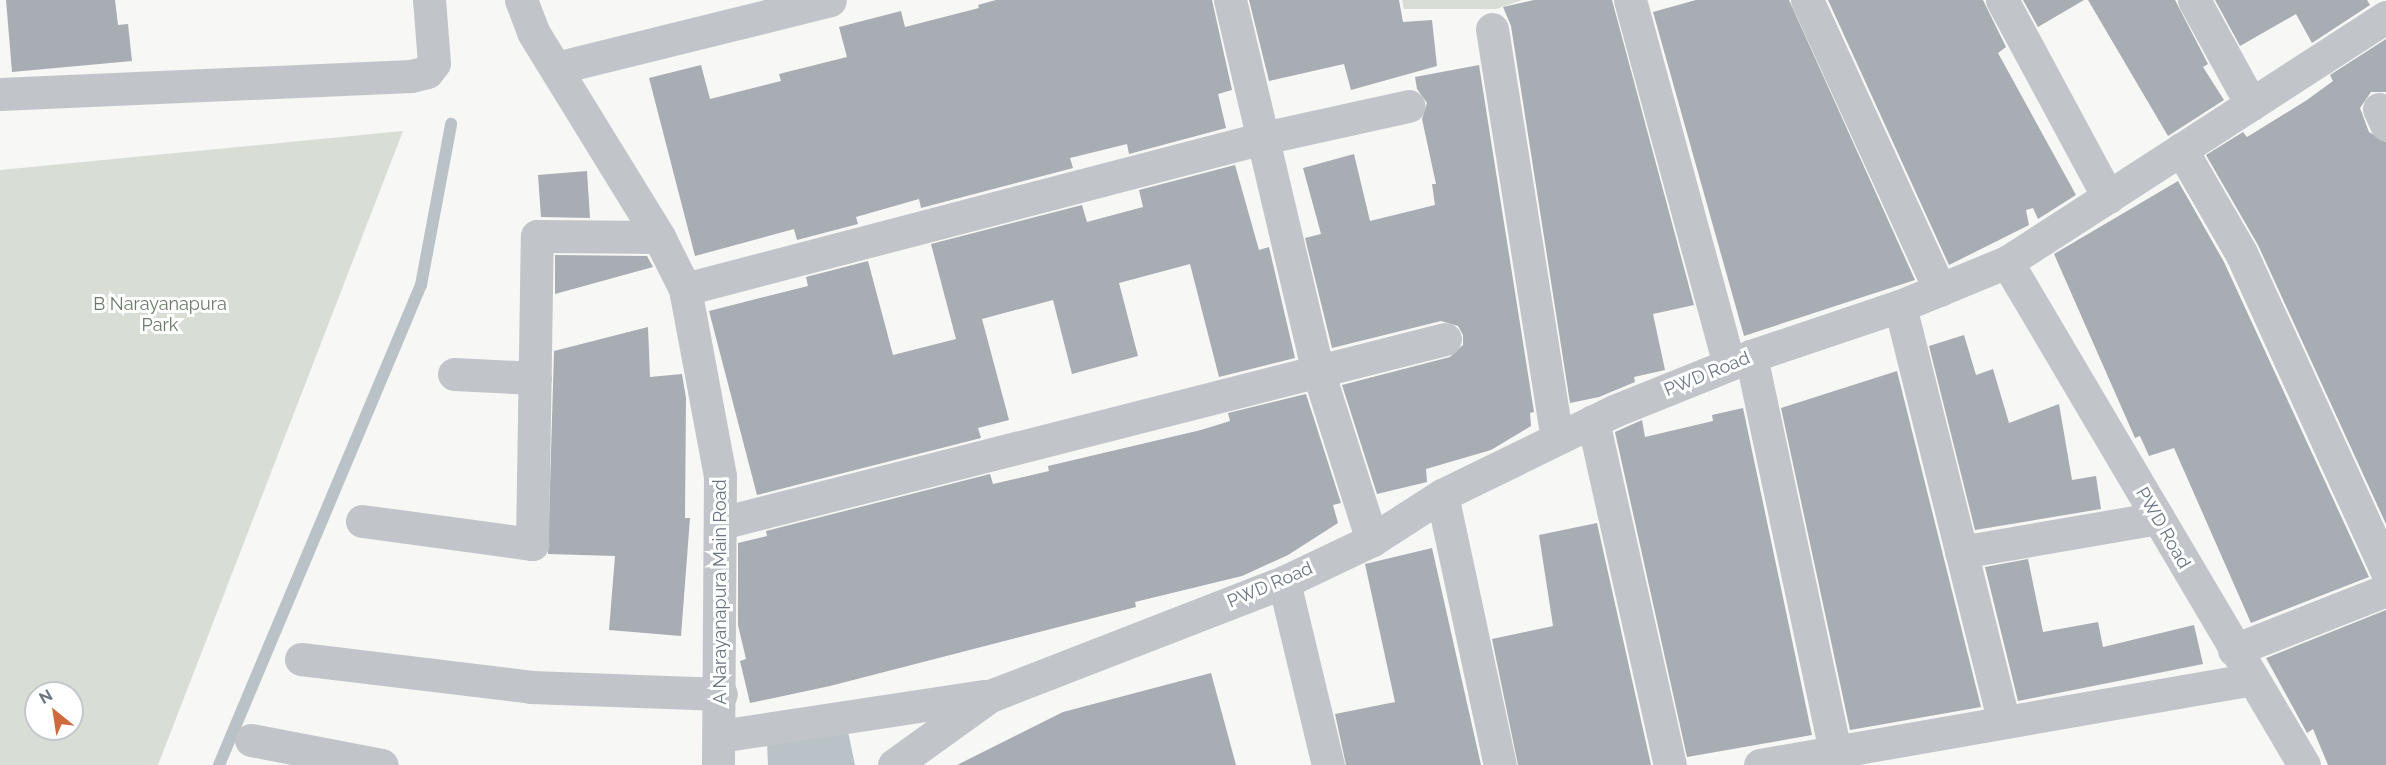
<!DOCTYPE html>
<html>
<head>
<meta charset="utf-8">
<style>
  body { margin:0 }
  #map { position:relative; width:2386px; height:765px; overflow:hidden; background:#f7f7f5; font-family:Raleway,sans-serif }
  div>[style] { position:absolute }
  [style*='--x'] { left:calc(var(--x)*1px); top:calc(var(--y)*1px); width:calc(var(--w)*1px); rotate:calc(var(--a)*1deg) }
  .green>* { inset:0; background:#d8ddd6 }
  .water>* { inset:0; background:#b9c2c6 }
  .stream>* { height:12px; margin:-6px; padding:0 6px; transform-origin:6px; border-radius:6px; background:#b9c2c6 }
  .building>* { inset:0; background:#a7adb3 }
  .minor>* { height:33px; margin:-16.5px; padding:0 16.5px; transform-origin:16.5px; border-radius:16.5px; background:#c1c4c8 }
  span { translate:-50% -50%; white-space:nowrap; text-align:center; line-height:1.15; -webkit-text-stroke:6px #fff; paint-order:stroke }
  .park-label { font-size:18px; color:#6a7a68 }
  .street-label { font-size:18px; color:#6a7582 }
  .north { position:absolute; left:24px; top:681px; width:60px; height:60px; box-sizing:border-box; background:#fff; border:2px solid #c3c8cd; border-radius:50%; rotate:330deg; font-size:16px; font-weight:700; line-height:24px; text-align:center; color:#6a7582 }
  .north::after { content:''; display:block; margin:auto; width:21px; height:27px; background:#cf6a3d; clip-path:polygon(50% 0,100% 100%,50% 72%,0 100%) }
</style>
</head>
<body>
<div id="map">
  <div class="green">
    <div style="clip-path:polygon(1402px 0,1522px 0,1496px 9px,1404px 9px)"></div>
    <div style="clip-path:polygon(evenodd,403px 131px,158px 765px,0 765px,0 170px,403px 131px,36px 693px,72px 693px,72px 729px,36px 729px,36px 693px)"></div>
  </div>
  <div class="water">
    <div style="clip-path:polygon(846px 722px,855px 765px,768px 765px,767px 741px)"></div>
  </div>
  <div class="stream">
    <div style="--x:219;--y:765;--w:521;--a:-67.18"></div>
    <div style="--x:421;--y:285;--w:164;--a:-79.4"></div>
  </div>
  <div class="building">
    <div style="clip-path:polygon(6px 0,115px 0,118px 25px,128px 24px,132px 61px,12px 72px)"></div>
    <div style="clip-path:polygon(996px 0,1212px 0,1232px 90px,1218px 94px,1226px 128px,1129px 154px,1127px 144px,1070px 158px,1073px 168px,921px 208px,919px 199px,856px 217px,858px 224px,797px 240px,794px 229px,695px 256px,649px 78px,701px 65px,710px 99px,781px 81px,779px 74px,847px 57px,839px 27px,901px 11px,905px 27px,979px 8px,978px 5px)"></div>
    <div style="clip-path:polygon(1249px 0,1399px 0,1403px 22px,1432px 20px,1437px 66px,1351px 90px,1344px 64px,1269px 81px)"></div>
    <div style="clip-path:polygon(1534px 0,1612px 0,1694px 305px,1653px 314px,1665px 370px,1634px 377px,1635px 382px,1599px 397px,1570px 403px,1511px 26px,1503px 7px)"></div>
    <div style="clip-path:polygon(1696px 0,1789px 0,1915px 280px,1744px 336px,1653px 12px)"></div>
    <div style="clip-path:polygon(1828px 0,1983px 0,2006px 47px,1998px 53px,2076px 195px,2038px 219px,2033px 208px,2026px 210px,2029px 225px,1949px 265px)"></div>
    <div style="clip-path:polygon(2023px 0,2084px 0,2038px 27px)"></div>
    <div style="clip-path:polygon(2088px 0,2175px 0,2208px 64px,2203px 67px,2224px 100px,2168px 136px)"></div>
    <div style="clip-path:polygon(2215px 0,2367px 0,2370px 5px,2312px 43px,2296px 14px,2240px 46px)"></div>
    <div style="clip-path:polygon(2386px 39px,2386px 92px,2371px 92px,2360px 108px,2369px 132px,2386px 142px,2386px 524px,2258px 245px,2206px 155px,2243px 132px,2247px 137px,2307px 100px,2333px 81px,2330px 75px)"></div>
    <div style="clip-path:polygon(1479px 65px,1534px 412px,1530px 413px,1531px 426px,1491px 450px,1426px 469px,1427px 482px,1377px 494px,1342px 385px,1450px 357px,1463px 345px,1463px 335px,1458px 326px,1441px 321px,1332px 348px,1305px 238px,1321px 234px,1303px 168px,1354px 154px,1370px 221px,1435px 205px,1432px 184px,1436px 184px,1422px 119px,1427px 103px,1417px 89px,1415px 77px)"></div>
    <div style="clip-path:polygon(1235px 165px,1259px 250px,1269px 247px,1295px 358px,1219px 377px,1190px 264px,1119px 283px,1138px 356px,1072px 374px,1053px 300px,982px 319px,1009px 420px,978px 428px,981px 438px,757px 495px,709px 311px,808px 286px,806px 277px,868px 261px,893px 355px,956px 339px,931px 244px,1082px 205px,1087px 222px,1143px 207px,1139px 190px)"></div>
    <div style="clip-path:polygon(587px 171px,590px 218px,541px 217px,538px 175px)"></div>
    <div style="clip-path:polygon(2178px 181px,2224px 262px,2369px 577px,2251px 623px,2174px 448px,2149px 456px,2140px 436px,2135px 438px,2054px 254px)"></div>
    <div style="clip-path:polygon(555px 255px,647px 256px,653px 267px,555px 294px)"></div>
    <div style="clip-path:polygon(648px 327px,650px 377px,682px 374px,686px 398px,685px 518px,690px 518px,681px 636px,609px 630px,615px 556px,548px 554px,554px 351px)"></div>
    <div style="clip-path:polygon(1964px 335px,1976px 375px,1993px 369px,2009px 423px,2059px 404px,2072px 480px,2096px 476px,2101px 509px,1975px 530px,1929px 346px)"></div>
    <div style="clip-path:polygon(1897px 371px,1981px 707px,1850px 730px,1781px 408px)"></div>
    <div style="clip-path:polygon(1306px 394px,1341px 503px,1333px 505px,1338px 523px,1288px 555px,1242px 576px,1135px 602px,1136px 607px,830px 686px,750px 703px,740px 661px,746px 659px,738px 625px,738px 543px,767px 536px,766px 531px,990px 474px,993px 484px,1049px 471px,1048px 466px,1201px 430px,1230px 421px,1228px 413px)"></div>
    <div style="clip-path:polygon(1743px 408px,1812px 735px,1687px 757px,1615px 432px,1642px 420px,1645px 437px,1713px 421px,1712px 415px)"></div>
    <div style="clip-path:polygon(1597px 523px,1651px 765px,1518px 765px,1492px 639px,1553px 626px,1539px 535px)"></div>
    <div style="clip-path:polygon(1432px 548px,1481px 765px,1346px 765px,1335px 714px,1395px 702px,1365px 564px)"></div>
    <div style="clip-path:polygon(2028px 559px,2043px 632px,2098px 622px,2103px 647px,2194px 625px,2203px 664px,2018px 701px,1985px 567px)"></div>
    <div style="clip-path:polygon(2386px 610px,2386px 765px,2328px 765px,2313px 729px,2307px 733px,2266px 658px)"></div>
    <div style="clip-path:polygon(1211px 673px,1236px 765px,957px 765px,1063px 712px)"></div>
  </div>
  <div class="minor">
    <div style="--x:521;--y:0;--w:34;--a:69"></div>
    <div style="--x:533;--y:32;--w:241;--a:58.4"></div>
    <div style="--x:659;--y:237;--w:58;--a:63.4"></div>
    <div style="--x:685;--y:289;--w:190;--a:79.4"></div>
    <div style="--x:720;--y:476;--w:289;--a:90.4"></div>
    <div style="--x:1230;--y:0;--w:378;--a:76.7"></div>
    <div style="--x:1317;--y:368;--w:181;--a:72.3"></div>
    <div style="--x:1630;--y:0;--w:377;--a:74.8"></div>
    <div style="--x:1807;--y:0;--w:319;--a:65.4"></div>
    <div style="--x:2002;--y:0;--w:224;--a:61.7"></div>
    <div style="--x:2194;--y:0;--w:119;--a:61.3"></div>
    <div style="--x:1492;--y:29;--w:414;--a:81"></div>
    <div style="--x:556;--y:68;--w:282;--a:-13.9"></div>
    <div style="--x:0;--y:94;--w:411;--a:-2.5"></div>
    <div style="--x:411;--y:76;--w:16;--a:-14"></div>
    <div style="--x:427;--y:72;--w:11;--a:-52"></div>
    <div style="--x:434;--y:63;--w:63;--a:-94.5"></div>
    <div style="--x:2379;--y:109;--w:17;--a:65"></div>
    <div style="--x:2181;--y:149;--w:120;--a:60"></div>
    <div style="--x:2241;--y:253;--w:348;--a:65.4"></div>
    <div style="--x:2007;--y:262;--w:451;--a:-32.9"></div>
    <div style="--x:685;--y:289;--w:597;--a:-14.64"></div>
    <div style="--x:1263;--y:138;--w:149;--a:-12.4"></div>
    <div style="--x:1900;--y:306;--w:429;--a:76"></div>
    <div style="--x:1751;--y:356;--w:405;--a:78"></div>
    <div style="--x:454;--y:374;--w:81;--a:2.8"></div>
    <div style="--x:1593;--y:421;--w:353;--a:77.4"></div>
    <div style="--x:1442;--y:495;--w:276;--a:77.9"></div>
    <div style="--x:362;--y:521;--w:172;--a:7.7"></div>
    <div style="--x:532;--y:544;--w:308;--a:-89.1"></div>
    <div style="--x:537;--y:236;--w:122;--a:0.5"></div>
    <div style="--x:721;--y:523;--w:747;--a:-14.26"></div>
    <div style="--x:1961;--y:552;--w:200;--a:-9.8"></div>
    <div style="--x:1284;--y:582;--w:188;--a:76.5"></div>
    <div style="--x:2234;--y:650;--w:163;--a:-21.5"></div>
    <div style="--x:301;--y:659;--w:232;--a:6.9"></div>
    <div style="--x:531;--y:687;--w:190;--a:2.1"></div>
    <div style="--x:720;--y:736;--w:268;--a:-8.6"></div>
    <div style="--x:251;--y:740;--w:133;--a:10.8"></div>
    <div style="--x:894;--y:765;--w:118;--a:-35.7"></div>
    <div style="--x:990;--y:696;--w:315;--a:-21.2"></div>
    <div style="--x:1284;--y:582;--w:98;--a:-25.5"></div>
    <div style="--x:1372;--y:540;--w:83;--a:-32.7"></div>
    <div style="--x:1442;--y:495;--w:191;--a:-26"></div>
    <div style="--x:1614;--y:411;--w:148;--a:-21.9"></div>
    <div style="--x:1751;--y:356;--w:157;--a:-18.6"></div>
    <div style="--x:1900;--y:306;--w:116;--a:-22.4"></div>
    <div style="--x:2007;--y:262;--w:584;--a:59.44"></div>
    <div style="--x:1760;--y:765;--w:499;--a:-9.9"></div>
  </div>
  <div class="park-label">
    <span style="left:160px;top:315px">B Narayanapura<br>Park</span>
  </div>
  <div class="street-label">
    <span style="left:1707px;top:374px;rotate:-22deg">PWD Road</span>
    <span style="left:2163px;top:528px;rotate:60deg">PWD Road</span>
    <span style="left:1270px;top:585px;rotate:-23deg">PWD Road</span>
    <span style="left:720px;top:592px;rotate:-90deg">A Narayanapura Main Road</span>
  </div>
  <div class="north">N</div>
</div>
</body>
</html>
